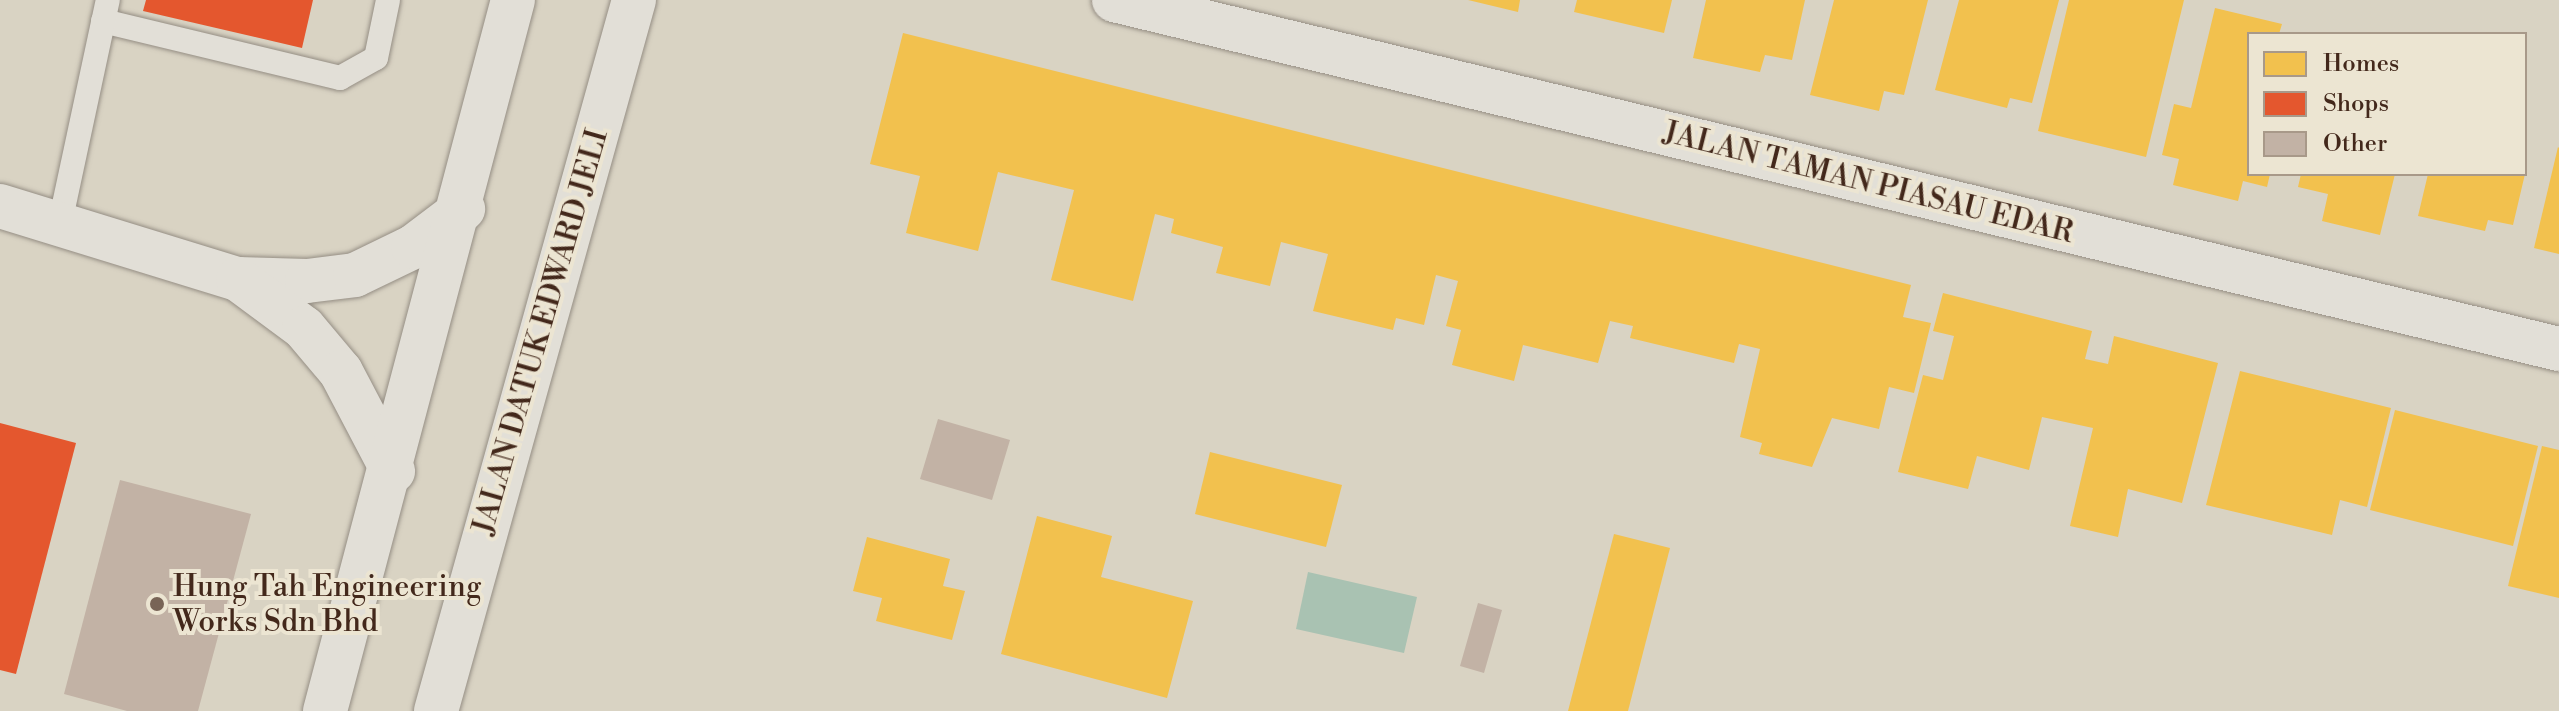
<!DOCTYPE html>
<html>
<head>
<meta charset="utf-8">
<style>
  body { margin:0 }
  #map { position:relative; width:2559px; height:711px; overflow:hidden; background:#d9d3c3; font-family:"Libre Bodoni",serif }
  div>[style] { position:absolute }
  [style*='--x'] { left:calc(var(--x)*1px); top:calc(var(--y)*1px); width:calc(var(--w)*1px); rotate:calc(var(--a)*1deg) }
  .water>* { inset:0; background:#a9c2b2 }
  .homes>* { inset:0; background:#f2c14e }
  .shops>* { inset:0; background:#e4572e }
  .building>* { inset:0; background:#c2b2a5 }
  .roads { filter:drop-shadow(0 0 2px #958e84) drop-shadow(0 0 2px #958e84) }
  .service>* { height:24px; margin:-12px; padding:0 12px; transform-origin:12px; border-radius:12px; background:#e2dfd7 }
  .minor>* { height:44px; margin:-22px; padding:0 22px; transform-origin:22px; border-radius:22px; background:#e2dfd7 }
  .tertiary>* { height:44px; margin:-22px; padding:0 22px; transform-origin:22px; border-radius:22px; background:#e2dfd7 }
  .dots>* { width:22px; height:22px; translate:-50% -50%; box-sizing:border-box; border:4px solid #ece5d2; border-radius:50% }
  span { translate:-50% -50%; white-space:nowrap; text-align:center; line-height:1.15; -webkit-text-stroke:8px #ece5d2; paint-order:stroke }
  .street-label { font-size:30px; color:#43281b }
  .poi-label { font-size:30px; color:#43281b }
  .left { translate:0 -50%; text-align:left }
  .legend { position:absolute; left:2247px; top:32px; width:280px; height:144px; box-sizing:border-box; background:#ece5d2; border:2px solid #a89989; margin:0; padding:10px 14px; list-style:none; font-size:24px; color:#43281b }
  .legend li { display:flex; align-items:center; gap:16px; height:40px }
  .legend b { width:40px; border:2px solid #a89989 }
</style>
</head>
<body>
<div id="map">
  <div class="water">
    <div style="clip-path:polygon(1308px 572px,1417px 597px,1404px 653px,1296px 629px)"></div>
  </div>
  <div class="homes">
    <div style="clip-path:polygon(1468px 0,1520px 0,1518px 12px)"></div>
    <div style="clip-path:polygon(1577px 0,1672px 0,1664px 33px,1574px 12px)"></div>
    <div style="clip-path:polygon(1706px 0,1805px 0,1792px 60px,1765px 55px,1760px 72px,1693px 58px)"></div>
    <div style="clip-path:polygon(1834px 0,1928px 0,1904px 95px,1884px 91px,1879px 111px,1810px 95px)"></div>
    <div style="clip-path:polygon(1959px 0,2059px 0,2032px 103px,2010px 98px,2007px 108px,1935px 90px)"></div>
    <div style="clip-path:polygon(2069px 0,2184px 0,2146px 157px,2038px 131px)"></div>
    <div style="clip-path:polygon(2215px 8px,2282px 24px,2279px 34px,2249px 34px,2249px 174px,2270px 174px,2267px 187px,2243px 181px,2238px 201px,2173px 185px,2179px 159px,2162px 155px,2174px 104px,2191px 108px)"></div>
    <div style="clip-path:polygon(903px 33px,1911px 285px,1903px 317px,1931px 323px,1914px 393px,1889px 387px,1879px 429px,1832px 418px,1812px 467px,1759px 454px,1762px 443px,1740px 437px,1760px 349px,1739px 344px,1734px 363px,1630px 338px,1633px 326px,1610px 321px,1598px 363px,1523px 345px,1514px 381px,1452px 365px,1461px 330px,1446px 326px,1458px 281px,1436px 275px,1424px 325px,1396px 318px,1393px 330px,1313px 311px,1328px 254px,1281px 242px,1270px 286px,1216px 273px,1223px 247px,1171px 233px,1174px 219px,1155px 214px,1133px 301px,1051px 280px,1074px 190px,998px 172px,978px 251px,906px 233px,920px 176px,870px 164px)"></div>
    <div style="clip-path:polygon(2558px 147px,2559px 148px,2559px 254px,2534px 248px)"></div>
    <div style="clip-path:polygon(2301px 174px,2395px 174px,2380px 235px,2322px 221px,2328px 194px,2298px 187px)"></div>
    <div style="clip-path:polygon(2428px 174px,2525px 174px,2513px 225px,2488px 220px,2485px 231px,2418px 216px)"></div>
    <div style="clip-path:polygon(1943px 293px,2092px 331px,2085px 359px,2108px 364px,2114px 336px,2218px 363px,2182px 503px,2128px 489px,2118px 537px,2070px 526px,2093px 428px,2042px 417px,2029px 470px,1977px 456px,1968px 489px,1898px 472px,1923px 375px,1943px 380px,1954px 336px,1933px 331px)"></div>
    <div style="clip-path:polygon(2240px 371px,2391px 408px,2367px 507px,2340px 500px,2332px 535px,2206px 505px)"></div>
    <div style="clip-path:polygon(2395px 410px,2538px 446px,2513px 546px,2370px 510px)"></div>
    <div style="clip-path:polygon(2542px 446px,2559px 450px,2559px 598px,2508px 586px)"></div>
    <div style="clip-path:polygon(1210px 452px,1342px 485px,1326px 547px,1195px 514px)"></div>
    <div style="clip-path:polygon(1037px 516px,1112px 536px,1101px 577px,1193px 601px,1167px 698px,1001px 654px)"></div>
    <div style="clip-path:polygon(1614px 534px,1670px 548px,1628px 711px,1568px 711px)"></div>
    <div style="clip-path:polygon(867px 537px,950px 559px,943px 586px,965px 591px,952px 640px,876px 621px,882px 598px,853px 591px)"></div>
  </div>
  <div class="shops">
    <div style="clip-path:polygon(146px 0,313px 0,302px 48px,143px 11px)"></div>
    <div style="clip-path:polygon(0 423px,76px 443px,16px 674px,0 670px)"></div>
  </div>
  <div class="building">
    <div style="clip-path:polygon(938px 419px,1010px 440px,992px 500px,920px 479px)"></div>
    <div style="clip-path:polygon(120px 480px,251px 514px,198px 711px,127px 711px,64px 694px)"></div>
    <div style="clip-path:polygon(1478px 603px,1502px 610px,1484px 673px,1460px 666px)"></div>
  </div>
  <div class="roads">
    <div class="service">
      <div style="--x:103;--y:21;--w:244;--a:13.5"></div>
      <div style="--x:340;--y:78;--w:41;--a:-29.1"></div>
      <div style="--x:376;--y:58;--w:59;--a:-78.3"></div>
      <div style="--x:60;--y:223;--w:228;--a:-77.9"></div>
    </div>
    <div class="minor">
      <div style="--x:1114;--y:0;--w:1487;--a:13.58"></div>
      <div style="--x:0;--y:206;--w:249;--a:17.1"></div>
      <div style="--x:238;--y:279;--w:69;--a:1.7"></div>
      <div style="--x:307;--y:281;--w:48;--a:-7.1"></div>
      <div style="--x:355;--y:275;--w:64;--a:-25.8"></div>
      <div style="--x:413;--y:247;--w:63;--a:-37.2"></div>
      <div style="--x:238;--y:279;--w:82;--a:36.6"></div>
      <div style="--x:304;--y:328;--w:57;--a:49.9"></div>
      <div style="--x:341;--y:372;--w:112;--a:62.3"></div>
    </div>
    <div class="tertiary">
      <div style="--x:325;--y:711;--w:735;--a:-75.19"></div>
      <div style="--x:436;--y:711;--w:738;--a:-74.44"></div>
    </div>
  </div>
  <div class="dots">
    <div style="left:157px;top:604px;background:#786456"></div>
  </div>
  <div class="street-label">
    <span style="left:1868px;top:183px;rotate:14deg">JALAN TAMAN PIASAU EDAR</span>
    <span style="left:541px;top:332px;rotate:-74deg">JALAN DATUK EDWARD JELI</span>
  </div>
  <div class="poi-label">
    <span class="left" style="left:173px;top:604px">Hung Tah Engineering<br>Works Sdn Bhd</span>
  </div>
  <ul class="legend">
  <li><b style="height:22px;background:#f2c14e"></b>Homes</li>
  <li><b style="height:22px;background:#e4572e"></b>Shops</li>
  <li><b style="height:22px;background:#c2b2a5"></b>Other</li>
  </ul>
</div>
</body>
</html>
